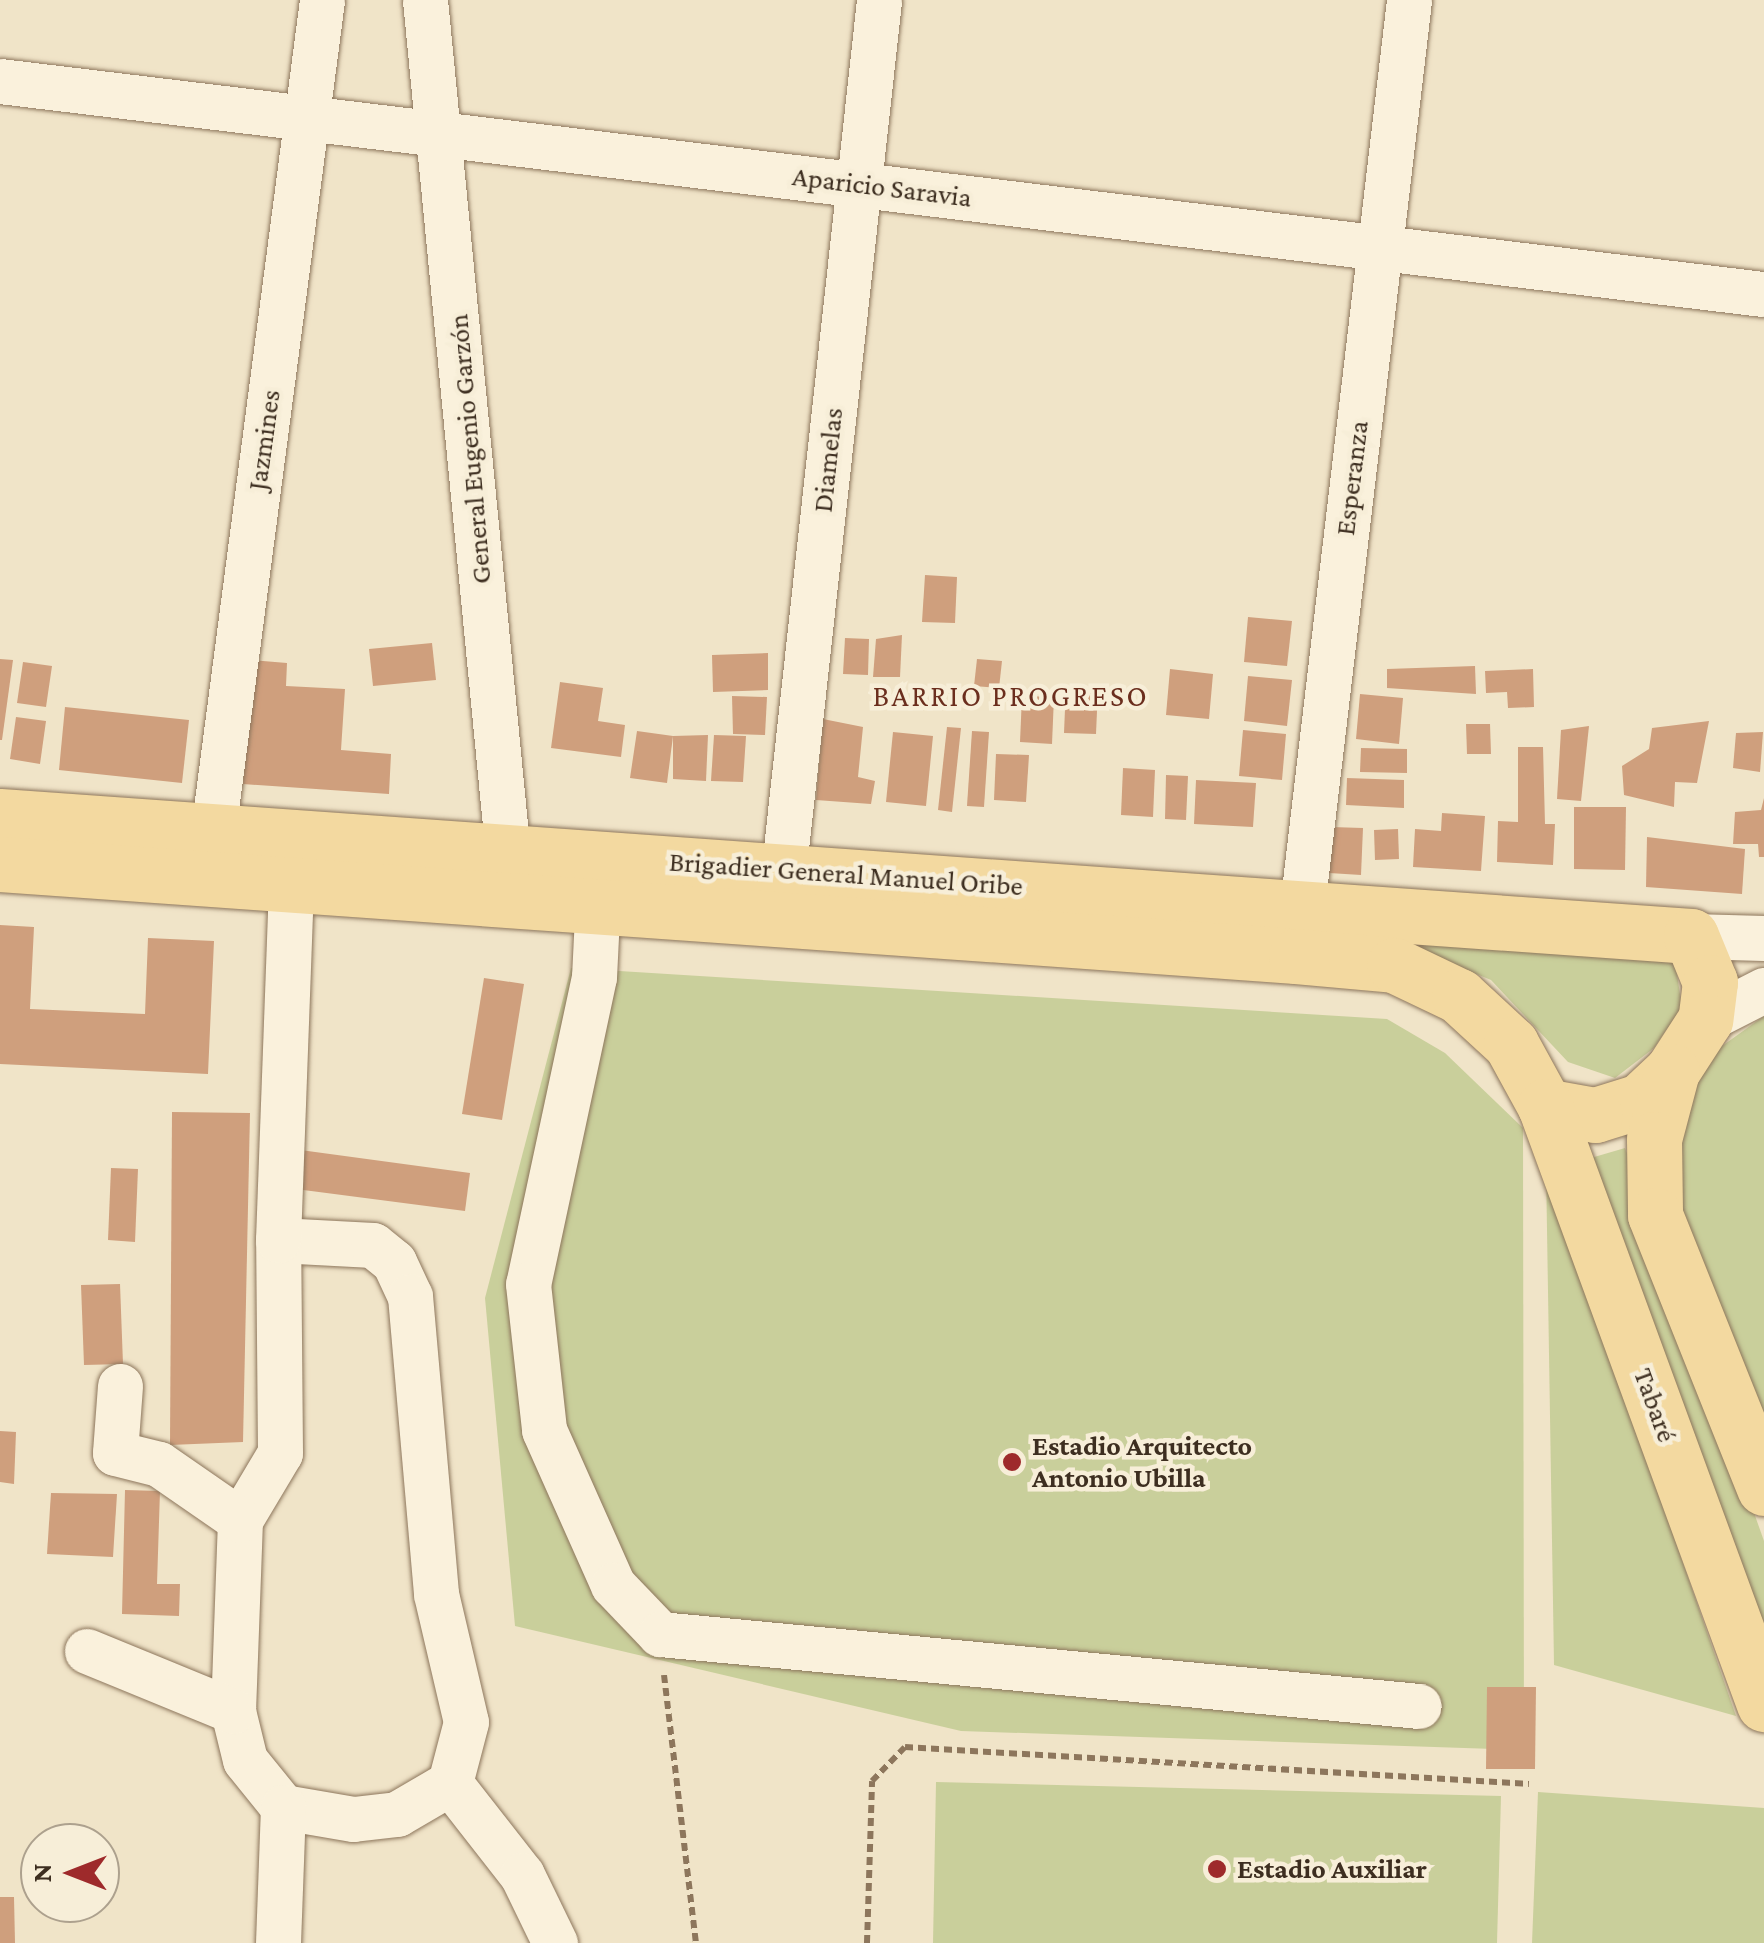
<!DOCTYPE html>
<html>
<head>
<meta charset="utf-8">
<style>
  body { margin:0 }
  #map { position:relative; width:1764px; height:1943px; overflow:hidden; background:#f0e4c8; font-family:"Crimson Pro",serif }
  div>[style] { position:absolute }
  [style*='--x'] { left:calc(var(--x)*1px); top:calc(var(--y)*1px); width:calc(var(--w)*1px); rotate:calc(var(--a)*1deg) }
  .green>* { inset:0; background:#c9cf9b }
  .building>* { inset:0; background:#cf9f7d }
  .path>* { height:6px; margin-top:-3px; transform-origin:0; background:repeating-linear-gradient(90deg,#8d765c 0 8px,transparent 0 13px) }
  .roads { filter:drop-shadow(0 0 2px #8d765c) drop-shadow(0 0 2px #8d765c) }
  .minor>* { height:45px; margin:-22.5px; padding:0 22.5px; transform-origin:22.5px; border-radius:22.5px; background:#faf1dc }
  .major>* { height:55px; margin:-27.5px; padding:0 27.5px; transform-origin:27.5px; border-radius:27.5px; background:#f3d9a0 }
  .dots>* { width:28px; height:28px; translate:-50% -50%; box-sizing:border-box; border:5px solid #f7eed8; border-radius:50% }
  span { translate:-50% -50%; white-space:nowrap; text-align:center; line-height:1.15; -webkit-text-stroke:9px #f7eed8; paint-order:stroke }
  .street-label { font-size:28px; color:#3d2e20 }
  .poi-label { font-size:28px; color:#3d2e20; font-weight:700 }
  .left { translate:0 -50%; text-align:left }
  .neighbourhood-label { font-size:30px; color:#6b2e1e; letter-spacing:2.5px }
  .north { position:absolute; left:20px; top:1823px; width:100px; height:100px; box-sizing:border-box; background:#f7eed8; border:2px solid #ada18e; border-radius:50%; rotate:270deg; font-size:28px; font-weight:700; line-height:40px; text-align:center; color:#3d2e20 }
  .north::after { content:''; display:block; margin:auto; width:35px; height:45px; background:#9e2a2b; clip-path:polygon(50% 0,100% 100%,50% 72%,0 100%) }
</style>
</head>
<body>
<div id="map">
  <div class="green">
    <div style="clip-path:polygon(1368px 929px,1674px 955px,1682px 1007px,1654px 1048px,1615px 1078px,1568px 1062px,1491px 980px)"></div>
    <div style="clip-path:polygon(571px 968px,1387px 1019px,1445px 1053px,1523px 1128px,1524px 1750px,961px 1731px,515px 1626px,485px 1298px)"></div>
    <div style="clip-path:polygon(1764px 1016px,1764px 1433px,1681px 1230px,1675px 1159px,1704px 1059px)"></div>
    <div style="clip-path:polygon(1625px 1148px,1764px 1541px,1764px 1646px,1584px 1160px)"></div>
    <div style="clip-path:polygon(1546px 1167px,1736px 1716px,1554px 1665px)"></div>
    <div style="clip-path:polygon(936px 1782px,1501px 1796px,1497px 1943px,933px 1943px)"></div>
    <div style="clip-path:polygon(1538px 1792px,1764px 1808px,1764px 1943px,1532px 1943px)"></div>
  </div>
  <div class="building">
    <div style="clip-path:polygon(925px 575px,957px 577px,955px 623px,922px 622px)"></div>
    <div style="clip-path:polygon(1248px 617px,1292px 621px,1287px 666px,1244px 662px)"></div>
    <div style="clip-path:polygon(902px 635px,900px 677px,873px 677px,876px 639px)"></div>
    <div style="clip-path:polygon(845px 638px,869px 639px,868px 675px,843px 674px)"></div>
    <div style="clip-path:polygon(432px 643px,436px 680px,373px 686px,369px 649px)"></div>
    <div style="clip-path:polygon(768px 653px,768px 690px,713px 692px,712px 655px)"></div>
    <div style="clip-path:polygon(0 659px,13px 660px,2px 740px,0 740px)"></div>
    <div style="clip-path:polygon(977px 659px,1002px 661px,999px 688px,974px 686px)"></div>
    <div style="clip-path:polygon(250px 660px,287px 663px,286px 686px,345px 689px,341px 750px,391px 754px,389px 794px,243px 784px)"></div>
    <div style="clip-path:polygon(23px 662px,52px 666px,46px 707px,17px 703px)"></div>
    <div style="clip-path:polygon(1475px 666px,1476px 694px,1387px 688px,1387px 669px)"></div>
    <div style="clip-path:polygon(1170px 669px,1213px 674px,1209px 719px,1166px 715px)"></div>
    <div style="clip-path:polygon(1533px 669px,1534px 707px,1508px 708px,1507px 692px,1486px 693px,1485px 671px)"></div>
    <div style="clip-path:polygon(1248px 676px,1292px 680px,1287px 726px,1244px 721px)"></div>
    <div style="clip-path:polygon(560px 682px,603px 688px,598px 721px,625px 725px,621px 757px,551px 748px)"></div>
    <div style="clip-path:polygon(1066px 685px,1098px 688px,1096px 734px,1064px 733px)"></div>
    <div style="clip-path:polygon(1360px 694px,1403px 698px,1399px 744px,1356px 739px)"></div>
    <div style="clip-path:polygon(732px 696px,767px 697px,765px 735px,733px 734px)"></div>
    <div style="clip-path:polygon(1022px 696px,1054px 697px,1052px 744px,1020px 742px)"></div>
    <div style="clip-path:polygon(65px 707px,189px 720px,182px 783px,59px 770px)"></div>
    <div style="clip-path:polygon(16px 717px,46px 721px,40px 764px,10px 759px)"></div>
    <div style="clip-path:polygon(823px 719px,863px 727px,858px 777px,875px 781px,871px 804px,816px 800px)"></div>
    <div style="clip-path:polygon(1709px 721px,1697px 783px,1675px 782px,1674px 807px,1624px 795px,1622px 766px,1649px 749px,1652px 728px)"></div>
    <div style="clip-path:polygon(1466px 724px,1490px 724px,1491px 754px,1467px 754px)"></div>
    <div style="clip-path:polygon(1589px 726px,1581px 801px,1557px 799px,1561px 730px)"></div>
    <div style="clip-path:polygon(947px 727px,961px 728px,952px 812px,938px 810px)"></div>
    <div style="clip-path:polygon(1243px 730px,1286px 734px,1282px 780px,1239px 776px)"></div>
    <div style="clip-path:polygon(637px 731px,673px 736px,667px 783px,630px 778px)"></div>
    <div style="clip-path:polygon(972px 731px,989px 732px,984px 807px,967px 806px)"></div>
    <div style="clip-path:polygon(893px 732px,933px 736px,926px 806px,886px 802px)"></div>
    <div style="clip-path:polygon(1763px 732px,1760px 772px,1733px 768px,1736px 733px)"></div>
    <div style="clip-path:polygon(708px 735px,706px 781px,673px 779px,673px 736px)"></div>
    <div style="clip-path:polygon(714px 735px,746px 736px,743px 782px,711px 781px)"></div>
    <div style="clip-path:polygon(1518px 747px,1543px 747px,1545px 824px,1555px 824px,1553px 865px,1497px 862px,1498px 821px,1518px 822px)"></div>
    <div style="clip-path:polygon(1361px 748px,1407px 749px,1407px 773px,1360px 772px)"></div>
    <div style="clip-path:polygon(996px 754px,1029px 755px,1026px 802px,994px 800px)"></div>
    <div style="clip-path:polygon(1123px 768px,1155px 770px,1153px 817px,1121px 815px)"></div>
    <div style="clip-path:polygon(1166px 775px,1188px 776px,1186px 820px,1165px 819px)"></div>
    <div style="clip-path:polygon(1347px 778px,1404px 780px,1404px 808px,1346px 805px)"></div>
    <div style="clip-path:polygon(1196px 780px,1256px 783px,1253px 827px,1194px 824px)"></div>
    <div style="clip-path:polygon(1764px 798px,1764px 857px,1759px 857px,1758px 844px,1733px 844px,1735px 812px,1761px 810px)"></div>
    <div style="clip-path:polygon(1574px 807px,1626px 807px,1625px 870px,1574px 869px)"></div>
    <div style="clip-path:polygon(1442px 813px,1485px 816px,1481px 871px,1413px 867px,1415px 829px,1441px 831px)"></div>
    <div style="clip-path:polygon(1331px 827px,1363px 828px,1361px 875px,1329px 873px)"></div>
    <div style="clip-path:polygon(1398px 829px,1399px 859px,1375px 860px,1374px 830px)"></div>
    <div style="clip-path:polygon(1647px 837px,1745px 849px,1742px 894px,1646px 887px)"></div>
    <div style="clip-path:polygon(0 925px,34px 927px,30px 1009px,145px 1014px,148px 938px,214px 941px,208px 1074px,0 1064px)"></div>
    <div style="clip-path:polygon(484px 978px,524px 984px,502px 1120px,462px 1114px)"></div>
    <div style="clip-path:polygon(172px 1112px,250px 1113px,243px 1442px,170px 1445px)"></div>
    <div style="clip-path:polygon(293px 1149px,470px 1173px,465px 1211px,288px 1188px)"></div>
    <div style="clip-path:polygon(111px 1168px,138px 1169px,135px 1242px,108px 1240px)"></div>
    <div style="clip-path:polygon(120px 1284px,123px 1364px,84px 1365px,81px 1285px)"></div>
    <div style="clip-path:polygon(0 1431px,16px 1432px,14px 1484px,0 1482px)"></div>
    <div style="clip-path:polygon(125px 1490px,160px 1491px,157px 1584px,180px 1584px,179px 1616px,122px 1614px)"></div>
    <div style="clip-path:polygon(51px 1493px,117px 1494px,113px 1557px,47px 1554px)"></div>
    <div style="clip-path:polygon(1487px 1687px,1536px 1687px,1535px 1769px,1486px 1769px)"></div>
    <div style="clip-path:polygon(0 1897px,14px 1897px,15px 1943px,0 1943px)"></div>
  </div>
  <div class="path">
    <div style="--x:664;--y:1675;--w:270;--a:83.2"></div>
    <div style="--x:867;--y:1943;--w:162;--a:-88.2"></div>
    <div style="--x:872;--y:1781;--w:47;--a:-45.9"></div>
    <div style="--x:905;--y:1747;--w:625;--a:3.39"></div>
  </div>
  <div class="roads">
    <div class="minor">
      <div style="--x:425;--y:0;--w:890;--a:84.46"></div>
      <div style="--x:0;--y:81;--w:1777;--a:6.89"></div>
      <div style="--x:209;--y:862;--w:869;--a:-82.53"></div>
      <div style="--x:599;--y:875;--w:102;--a:92.8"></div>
      <div style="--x:594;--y:977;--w:314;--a:102.1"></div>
      <div style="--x:528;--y:1284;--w:147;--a:83.7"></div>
      <div style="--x:544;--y:1430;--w:170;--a:66"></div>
      <div style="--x:613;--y:1585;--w:68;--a:46.2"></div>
      <div style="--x:660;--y:1634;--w:762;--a:5.42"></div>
      <div style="--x:780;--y:903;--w:908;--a:-83.74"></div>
      <div style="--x:1691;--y:936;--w:73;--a:1.6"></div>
      <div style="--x:1298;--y:941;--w:948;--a:-83.27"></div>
      <div style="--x:1705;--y:1020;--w:66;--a:-27"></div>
      <div style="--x:278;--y:1240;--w:95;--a:3"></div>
      <div style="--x:373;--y:1245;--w:27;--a:39"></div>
      <div style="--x:394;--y:1262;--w:38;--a:65"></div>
      <div style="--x:410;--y:1296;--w:299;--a:85"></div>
      <div style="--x:436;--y:1594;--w:131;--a:76.8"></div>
      <div style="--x:466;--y:1722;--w:63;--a:104.7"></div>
      <div style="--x:450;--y:1783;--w:61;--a:149.7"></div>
      <div style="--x:397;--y:1814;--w:44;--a:173.5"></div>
      <div style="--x:353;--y:1819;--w:71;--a:-170.3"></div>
      <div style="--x:283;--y:1807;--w:60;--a:-129"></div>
      <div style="--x:245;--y:1760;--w:50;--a:-103.8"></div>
      <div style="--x:233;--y:1711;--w:191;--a:-87.9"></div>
      <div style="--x:240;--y:1520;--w:78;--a:-59.2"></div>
      <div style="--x:280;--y:1453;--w:213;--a:-90.5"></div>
      <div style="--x:278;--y:1240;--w:390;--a:-87.9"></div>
      <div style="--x:120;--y:1386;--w:67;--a:94.3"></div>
      <div style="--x:115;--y:1453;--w:45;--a:14"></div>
      <div style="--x:159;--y:1464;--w:98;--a:34.7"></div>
      <div style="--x:87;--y:1651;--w:158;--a:22.3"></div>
      <div style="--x:450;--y:1783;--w:117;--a:52"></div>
      <div style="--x:522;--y:1875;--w:76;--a:64.1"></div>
      <div style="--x:278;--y:1943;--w:136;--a:-87.9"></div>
    </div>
    <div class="major">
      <div style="--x:0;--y:816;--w:1695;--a:4.06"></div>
      <div style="--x:1691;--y:936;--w:50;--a:67.6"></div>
      <div style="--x:1710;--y:982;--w:38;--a:97"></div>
      <div style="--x:1705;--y:1020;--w:61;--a:122.9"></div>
      <div style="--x:1672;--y:1071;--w:44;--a:136.8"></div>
      <div style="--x:1640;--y:1101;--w:47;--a:162.7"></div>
      <div style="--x:1595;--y:1115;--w:51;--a:-169.8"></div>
      <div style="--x:0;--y:864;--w:1299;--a:4.06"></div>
      <div style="--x:1296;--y:956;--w:98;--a:5.2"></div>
      <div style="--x:1394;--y:965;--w:72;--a:25.5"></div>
      <div style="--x:1459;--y:996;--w:71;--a:42.7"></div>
      <div style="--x:1511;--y:1044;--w:71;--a:61.3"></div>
      <div style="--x:1545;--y:1106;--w:637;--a:69.89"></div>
      <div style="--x:1672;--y:1071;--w:70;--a:104.8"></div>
      <div style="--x:1654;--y:1139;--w:76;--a:89.2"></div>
      <div style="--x:1655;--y:1215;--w:294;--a:68.2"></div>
    </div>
  </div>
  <div class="dots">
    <div style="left:1012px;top:1462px;background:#9e2a2b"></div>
    <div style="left:1217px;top:1869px;background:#9e2a2b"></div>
  </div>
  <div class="street-label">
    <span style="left:882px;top:187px;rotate:7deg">Aparicio Saravia</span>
    <span style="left:264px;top:440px;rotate:-82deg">Jazmines</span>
    <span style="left:470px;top:449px;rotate:-95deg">General Eugenio Garzón</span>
    <span style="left:828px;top:460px;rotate:-84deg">Diamelas</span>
    <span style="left:1352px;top:478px;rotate:-83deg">Esperanza</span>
    <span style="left:846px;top:874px;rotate:4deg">Brigadier General Manuel Oribe</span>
    <span style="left:1655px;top:1405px;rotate:70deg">Tabaré</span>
  </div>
  <div class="poi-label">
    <span class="left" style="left:1032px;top:1462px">Estadio Arquitecto<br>Antonio Ubilla</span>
    <span class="left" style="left:1237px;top:1869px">Estadio Auxiliar</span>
  </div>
  <div class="neighbourhood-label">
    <span style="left:1011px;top:696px">BARRIO PROGRESO</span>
  </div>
  <div class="north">N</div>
</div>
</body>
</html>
